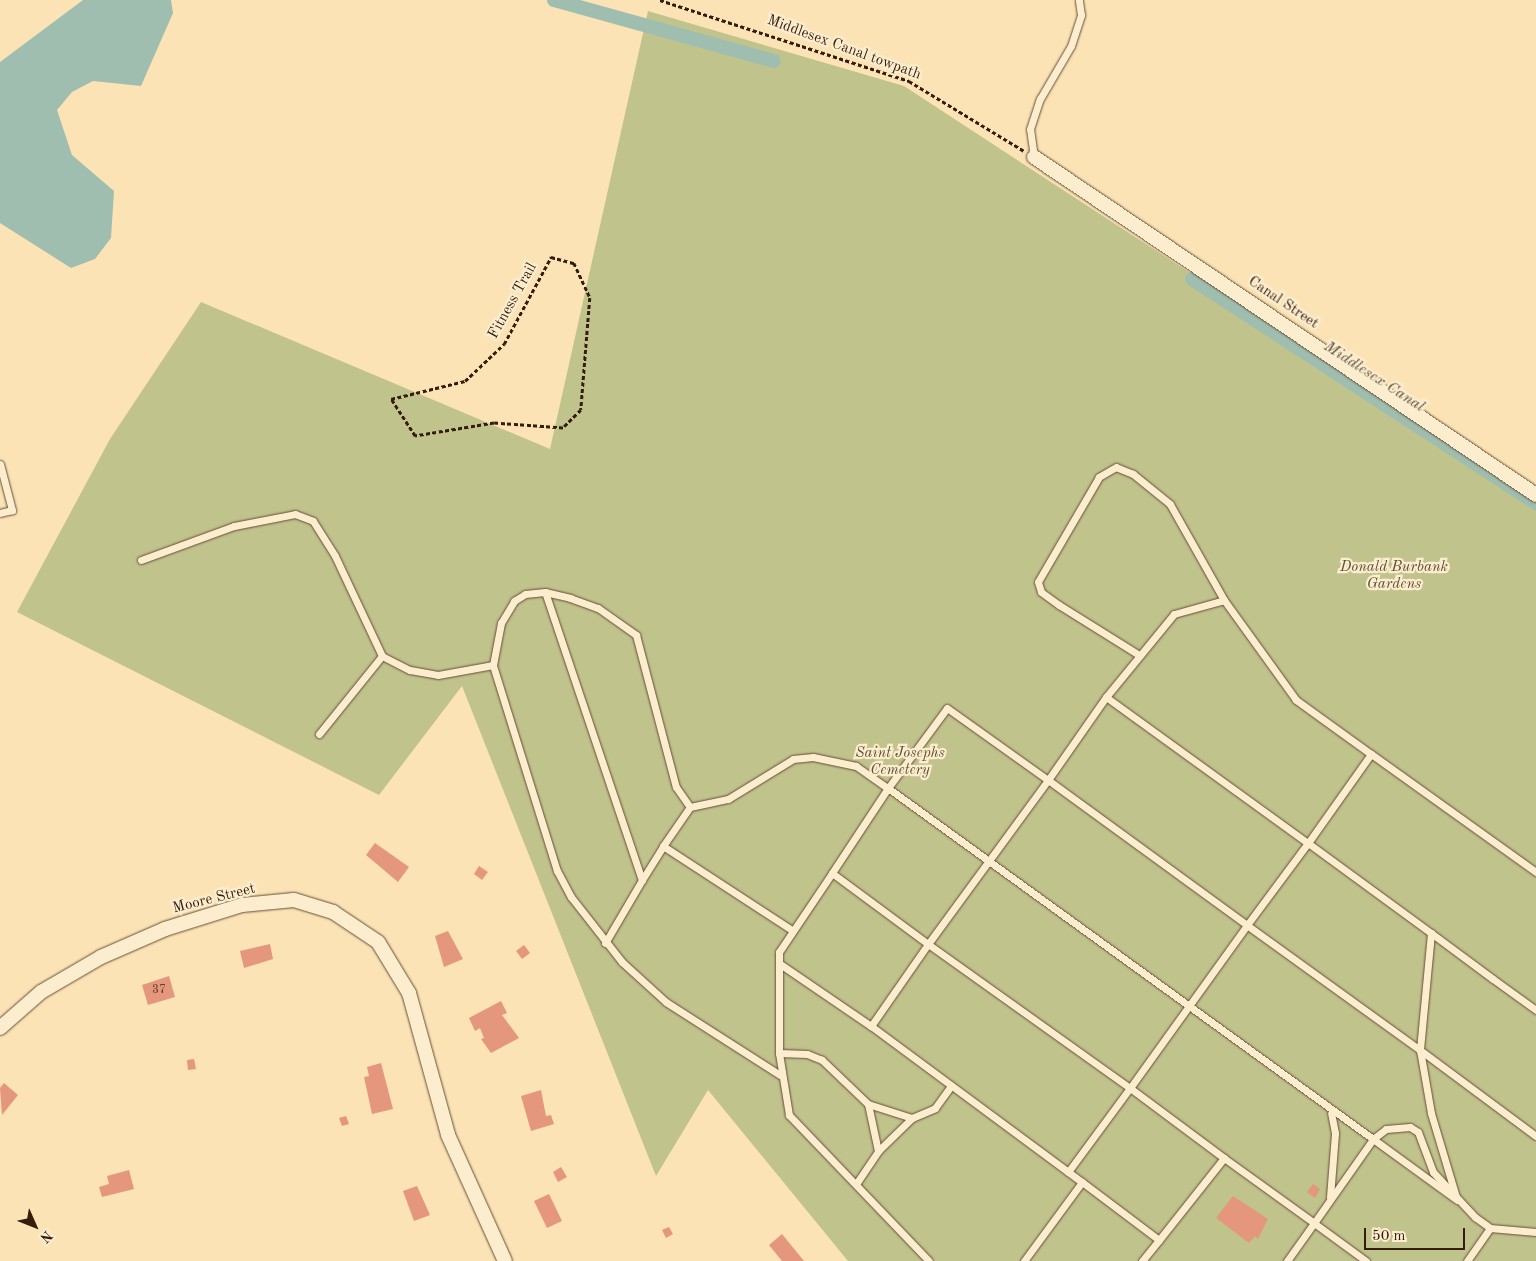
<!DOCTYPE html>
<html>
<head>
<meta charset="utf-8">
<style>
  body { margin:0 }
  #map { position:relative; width:1536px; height:1261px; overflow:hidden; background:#fce3b5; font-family:"Old Standard TT",serif }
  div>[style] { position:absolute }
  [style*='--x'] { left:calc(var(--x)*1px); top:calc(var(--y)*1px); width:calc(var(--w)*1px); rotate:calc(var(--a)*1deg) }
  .green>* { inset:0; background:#c0c38c }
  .water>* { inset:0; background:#9fbeaf }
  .canal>* { height:14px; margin:-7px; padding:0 7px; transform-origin:7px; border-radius:7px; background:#9fbeaf }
  .building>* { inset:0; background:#e4977c }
  .path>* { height:2.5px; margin-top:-1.25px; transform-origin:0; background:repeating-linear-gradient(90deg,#341d0b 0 4px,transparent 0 6.5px) }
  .roads { filter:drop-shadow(0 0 1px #664e36) drop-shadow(0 0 1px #664e36) }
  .lane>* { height:7px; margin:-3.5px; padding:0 3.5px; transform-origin:3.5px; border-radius:3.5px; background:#fdedcf }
  .street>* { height:14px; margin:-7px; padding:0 7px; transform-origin:7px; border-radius:7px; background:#fdedcf }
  span { translate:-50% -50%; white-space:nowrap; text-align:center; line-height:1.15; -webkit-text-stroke:4.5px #fdedcf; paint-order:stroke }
  .number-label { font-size:12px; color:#603c27 }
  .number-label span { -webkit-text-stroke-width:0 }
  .street-label { font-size:15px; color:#341d0b }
  .park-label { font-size:15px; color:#5e4f32; font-style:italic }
  .water-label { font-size:16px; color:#544d3c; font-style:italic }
  .north { position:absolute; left:10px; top:1201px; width:50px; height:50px; -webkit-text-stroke:4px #fdedcf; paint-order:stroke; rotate:134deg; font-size:14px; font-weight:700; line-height:20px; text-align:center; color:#341d0b }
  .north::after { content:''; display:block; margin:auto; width:18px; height:22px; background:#341d0b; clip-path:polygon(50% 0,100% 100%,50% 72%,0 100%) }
  .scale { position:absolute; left:1364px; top:1228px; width:101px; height:22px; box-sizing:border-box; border:2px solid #341d0b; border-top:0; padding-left:6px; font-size:15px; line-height:18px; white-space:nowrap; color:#341d0b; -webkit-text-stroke:4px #fdedcf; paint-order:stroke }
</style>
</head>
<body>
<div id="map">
  <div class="green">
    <div style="clip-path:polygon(648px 11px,904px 86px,1536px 499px,1536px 1261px,848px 1261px,708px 1090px,656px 1176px,462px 686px,379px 795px,17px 612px,110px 439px,201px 302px,550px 449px)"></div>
  </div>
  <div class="water">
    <div style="clip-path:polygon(83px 0,171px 0,173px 13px,141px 86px,93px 81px,72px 92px,57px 110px,72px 155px,114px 191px,111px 238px,95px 259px,71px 268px,0 223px,0 62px)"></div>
  </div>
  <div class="canal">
    <div style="--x:554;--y:0;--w:228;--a:15.5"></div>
    <div style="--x:1192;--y:279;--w:411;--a:33.1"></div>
  </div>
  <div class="building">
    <div style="clip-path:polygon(375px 843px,409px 867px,398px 882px,366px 855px)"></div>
    <div style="clip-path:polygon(479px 866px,488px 872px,482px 880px,474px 874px)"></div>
    <div style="clip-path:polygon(448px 931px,463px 959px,444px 967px,435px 936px)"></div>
    <div style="clip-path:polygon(270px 944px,273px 959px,244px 968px,240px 951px)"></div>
    <div style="clip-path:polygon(524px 945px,530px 953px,522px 959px,516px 951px)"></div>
    <div style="clip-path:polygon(169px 976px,175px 997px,148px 1005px,142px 985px)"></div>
    <div style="clip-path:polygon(501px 1001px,507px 1013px,502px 1015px,519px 1038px,491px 1053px,481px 1039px,484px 1038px,480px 1028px,475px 1031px,469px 1018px)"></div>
    <div style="clip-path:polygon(194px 1059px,196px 1069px,188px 1070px,187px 1060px)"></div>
    <div style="clip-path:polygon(381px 1063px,393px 1109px,372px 1114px,364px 1077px,369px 1076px,367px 1067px)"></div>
    <div style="clip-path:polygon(4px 1083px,18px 1095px,2px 1115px,0 1088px)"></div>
    <div style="clip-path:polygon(541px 1090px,546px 1116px,551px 1115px,554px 1124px,531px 1131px,521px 1096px)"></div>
    <div style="clip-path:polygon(346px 1116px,349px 1124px,342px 1126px,339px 1118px)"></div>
    <div style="clip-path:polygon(561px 1167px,567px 1177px,558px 1182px,553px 1172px)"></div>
    <div style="clip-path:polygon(129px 1170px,134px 1189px,102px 1197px,99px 1187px,109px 1184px,107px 1176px)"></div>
    <div style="clip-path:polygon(1313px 1184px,1320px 1189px,1315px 1198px,1307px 1192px)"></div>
    <div style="clip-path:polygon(417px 1186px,430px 1215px,414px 1221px,403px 1191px)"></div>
    <div style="clip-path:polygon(549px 1194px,562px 1221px,547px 1228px,534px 1201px)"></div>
    <div style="clip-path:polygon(1233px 1196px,1268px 1219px,1258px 1239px,1255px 1236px,1249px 1243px,1216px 1218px)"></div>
    <div style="clip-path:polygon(669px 1227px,673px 1234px,666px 1238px,662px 1230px)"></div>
    <div style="clip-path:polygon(782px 1234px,804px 1261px,782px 1261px,769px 1245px)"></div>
  </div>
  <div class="path">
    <div style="--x:660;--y:0;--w:262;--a:18"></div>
    <div style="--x:909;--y:81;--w:135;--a:31.3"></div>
    <div style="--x:551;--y:257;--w:24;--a:15"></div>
    <div style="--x:574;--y:263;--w:38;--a:65"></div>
    <div style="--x:590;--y:298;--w:112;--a:94.6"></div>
    <div style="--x:581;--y:410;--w:25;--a:135"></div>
    <div style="--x:563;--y:428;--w:69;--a:-175.9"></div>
    <div style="--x:494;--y:423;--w:80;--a:170.7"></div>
    <div style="--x:415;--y:436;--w:44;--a:-123"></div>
    <div style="--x:391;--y:399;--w:76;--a:-13.7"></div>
    <div style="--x:465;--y:381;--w:54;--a:-43.5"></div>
    <div style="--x:504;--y:344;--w:99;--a:-61.6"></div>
  </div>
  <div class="roads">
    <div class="lane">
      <div style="--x:1034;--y:157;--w:28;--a:-98"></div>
      <div style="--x:1030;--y:129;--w:32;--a:-72"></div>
      <div style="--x:1040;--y:99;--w:61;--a:-59.7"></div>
      <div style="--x:1071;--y:46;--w:33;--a:-72"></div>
      <div style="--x:1081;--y:15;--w:15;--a:-98"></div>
      <div style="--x:0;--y:464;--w:48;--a:75.4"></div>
      <div style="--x:12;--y:510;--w:12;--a:166"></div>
      <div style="--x:141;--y:560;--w:99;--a:-20.1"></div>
      <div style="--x:234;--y:526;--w:62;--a:-11.1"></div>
      <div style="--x:295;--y:514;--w:19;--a:21"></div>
      <div style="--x:313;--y:521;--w:41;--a:57.8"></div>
      <div style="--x:335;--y:556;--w:110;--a:64.8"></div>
      <div style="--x:382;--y:656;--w:31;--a:27"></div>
      <div style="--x:410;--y:670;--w:28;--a:10"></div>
      <div style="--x:438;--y:675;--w:56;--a:-10.3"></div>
      <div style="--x:545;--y:592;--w:304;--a:71.4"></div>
      <div style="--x:642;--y:880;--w:73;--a:120.4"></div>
      <div style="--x:1224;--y:600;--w:123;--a:54.2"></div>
      <div style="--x:1296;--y:700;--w:92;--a:35.8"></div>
      <div style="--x:1106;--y:697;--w:107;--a:-50.7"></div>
      <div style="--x:1174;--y:614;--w:52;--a:-15.6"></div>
      <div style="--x:1224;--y:600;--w:110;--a:-119.4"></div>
      <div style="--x:1170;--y:504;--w:48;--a:-141"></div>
      <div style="--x:1133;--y:474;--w:18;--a:-158"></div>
      <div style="--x:1116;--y:467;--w:20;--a:150"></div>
      <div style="--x:1099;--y:477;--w:121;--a:120.2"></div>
      <div style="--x:1038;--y:582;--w:10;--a:73"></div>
      <div style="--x:1041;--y:592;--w:22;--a:36"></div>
      <div style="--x:1059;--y:605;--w:94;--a:32"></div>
      <div style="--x:319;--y:734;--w:100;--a:-51.1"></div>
      <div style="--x:663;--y:846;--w:47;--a:-55.3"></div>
      <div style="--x:642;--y:880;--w:40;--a:-58"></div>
      <div style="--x:663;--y:846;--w:154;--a:33.1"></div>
      <div style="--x:1431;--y:933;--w:118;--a:95.4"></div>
      <div style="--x:1420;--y:1050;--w:213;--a:-144.2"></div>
      <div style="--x:1247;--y:925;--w:102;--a:-53.4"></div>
      <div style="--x:1308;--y:843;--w:152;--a:36.2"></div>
      <div style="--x:1431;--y:933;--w:77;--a:36.6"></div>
      <div style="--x:1493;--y:979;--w:53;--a:35.8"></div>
      <div style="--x:780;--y:964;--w:110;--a:34.3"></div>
      <div style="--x:779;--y:1053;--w:101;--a:-90"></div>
      <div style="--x:779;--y:952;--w:95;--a:-56.1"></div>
      <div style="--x:832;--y:873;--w:119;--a:36.5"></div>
      <div style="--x:928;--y:944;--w:248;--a:35.5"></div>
      <div style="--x:1130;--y:1088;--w:201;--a:-54.3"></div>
      <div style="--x:1247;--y:925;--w:246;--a:-143.9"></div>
      <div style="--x:1048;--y:780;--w:203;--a:126.2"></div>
      <div style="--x:928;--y:944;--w:100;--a:124.8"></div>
      <div style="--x:871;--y:1026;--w:262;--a:36.5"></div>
      <div style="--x:780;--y:1075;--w:135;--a:-147.4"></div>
      <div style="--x:666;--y:1002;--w:59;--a:-137.7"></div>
      <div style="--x:622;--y:962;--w:83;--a:-128.1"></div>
      <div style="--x:571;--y:897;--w:30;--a:-118"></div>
      <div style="--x:557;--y:871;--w:216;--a:-107.3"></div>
      <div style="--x:493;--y:665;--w:43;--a:-79.2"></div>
      <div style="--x:501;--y:623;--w:26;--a:-59"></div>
      <div style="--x:514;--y:601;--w:13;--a:-32"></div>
      <div style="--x:525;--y:594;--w:20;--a:-6"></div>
      <div style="--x:545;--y:592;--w:26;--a:13"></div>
      <div style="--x:570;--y:598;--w:30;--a:20"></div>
      <div style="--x:598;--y:608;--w:47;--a:35.4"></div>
      <div style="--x:636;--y:635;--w:157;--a:75.3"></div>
      <div style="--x:676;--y:787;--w:24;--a:55"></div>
      <div style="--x:690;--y:807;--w:39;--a:-12"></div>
      <div style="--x:728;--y:799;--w:76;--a:-31.6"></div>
      <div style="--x:793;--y:759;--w:20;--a:-6"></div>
      <div style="--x:813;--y:757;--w:44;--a:11.8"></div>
      <div style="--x:856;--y:766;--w:39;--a:35"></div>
      <div style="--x:888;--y:788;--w:102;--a:123.4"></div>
      <div style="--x:868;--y:1104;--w:46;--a:17.7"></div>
      <div style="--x:912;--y:1118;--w:47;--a:135.9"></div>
      <div style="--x:912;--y:1118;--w:25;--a:-23"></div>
      <div style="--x:935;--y:1108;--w:27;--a:-54"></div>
      <div style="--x:1224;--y:1158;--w:111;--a:35.8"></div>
      <div style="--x:1314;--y:1223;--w:47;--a:125.4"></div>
      <div style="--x:1068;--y:1172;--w:104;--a:-53.6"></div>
      <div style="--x:1130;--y:1088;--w:117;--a:36.7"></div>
      <div style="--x:1224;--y:1158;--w:105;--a:128.4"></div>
      <div style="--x:856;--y:1184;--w:40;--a:-56"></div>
      <div style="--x:878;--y:1151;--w:48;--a:-102"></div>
      <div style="--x:868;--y:1104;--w:64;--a:-136.3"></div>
      <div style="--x:822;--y:1060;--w:16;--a:-158"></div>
      <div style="--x:807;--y:1054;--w:28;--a:-178"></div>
      <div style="--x:779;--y:1053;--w:63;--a:80.8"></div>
      <div style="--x:789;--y:1115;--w:202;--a:46.2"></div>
      <div style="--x:1330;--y:1197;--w:64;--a:-85.5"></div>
      <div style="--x:1335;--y:1133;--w:20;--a:-101"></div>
      <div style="--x:1456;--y:1197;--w:88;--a:-106.6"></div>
      <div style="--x:1431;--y:1113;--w:64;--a:-99.9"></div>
      <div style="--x:1420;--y:1050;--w:144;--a:36.6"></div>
      <div style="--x:1457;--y:1200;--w:104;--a:-144"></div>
      <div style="--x:1373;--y:1139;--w:16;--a:-38"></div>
      <div style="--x:1386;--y:1129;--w:24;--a:-5"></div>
      <div style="--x:1410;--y:1127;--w:9;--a:32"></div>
      <div style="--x:1418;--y:1132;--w:43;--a:69.4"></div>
      <div style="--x:1433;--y:1172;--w:62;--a:47"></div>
      <div style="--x:1475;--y:1217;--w:19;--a:36"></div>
      <div style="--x:1490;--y:1228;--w:46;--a:5"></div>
      <div style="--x:1024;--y:1261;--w:98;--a:-53.7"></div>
      <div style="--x:1082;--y:1182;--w:96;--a:37"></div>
      <div style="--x:1159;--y:1240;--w:27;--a:129"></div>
      <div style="--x:1366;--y:1261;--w:64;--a:-143.8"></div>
      <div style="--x:1314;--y:1223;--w:103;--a:-54.9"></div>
      <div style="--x:1373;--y:1139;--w:599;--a:-144.11"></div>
      <div style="--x:888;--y:788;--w:99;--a:-53.6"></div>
      <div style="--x:947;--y:708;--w:124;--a:35.5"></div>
      <div style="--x:1048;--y:780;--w:101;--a:-55.1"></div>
      <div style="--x:1106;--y:697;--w:249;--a:35.9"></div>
      <div style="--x:1308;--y:843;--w:109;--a:-54.7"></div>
      <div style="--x:1371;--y:754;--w:203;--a:35.6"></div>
      <div style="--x:1467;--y:1261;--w:40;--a:-55.1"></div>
    </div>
    <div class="street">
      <div style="--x:1034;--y:157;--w:605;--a:33.95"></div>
      <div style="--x:0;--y:1028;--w:55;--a:-41.3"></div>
      <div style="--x:41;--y:992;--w:69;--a:-30.3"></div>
      <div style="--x:101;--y:957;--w:70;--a:-23.6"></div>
      <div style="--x:165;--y:929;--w:81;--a:-17.3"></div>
      <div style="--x:242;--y:905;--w:52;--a:-5.5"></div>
      <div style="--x:294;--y:900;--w:41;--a:17.1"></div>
      <div style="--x:333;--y:912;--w:54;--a:33.7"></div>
      <div style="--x:378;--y:942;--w:60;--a:58.7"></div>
      <div style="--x:409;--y:993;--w:147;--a:74.6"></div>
      <div style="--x:448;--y:1135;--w:138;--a:65.7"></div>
    </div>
  </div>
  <div class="number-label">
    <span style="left:159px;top:991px">37</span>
  </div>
  <div class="street-label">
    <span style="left:844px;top:48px;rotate:20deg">Middlesex Canal towpath</span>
    <span style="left:513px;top:301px;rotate:-61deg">Fitness Trail</span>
    <span style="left:1283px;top:303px;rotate:34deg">Canal Street</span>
    <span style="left:214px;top:899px;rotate:-14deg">Moore Street</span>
  </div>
  <div class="park-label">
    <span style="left:1394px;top:576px">Donald Burbank<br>Gardens</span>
    <span style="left:900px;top:762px">Saint Josephs<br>Cemetery</span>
  </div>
  <div class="water-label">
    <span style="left:1374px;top:377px;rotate:33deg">Middlesex Canal</span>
  </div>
  <div class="north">N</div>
  <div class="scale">50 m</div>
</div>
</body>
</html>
